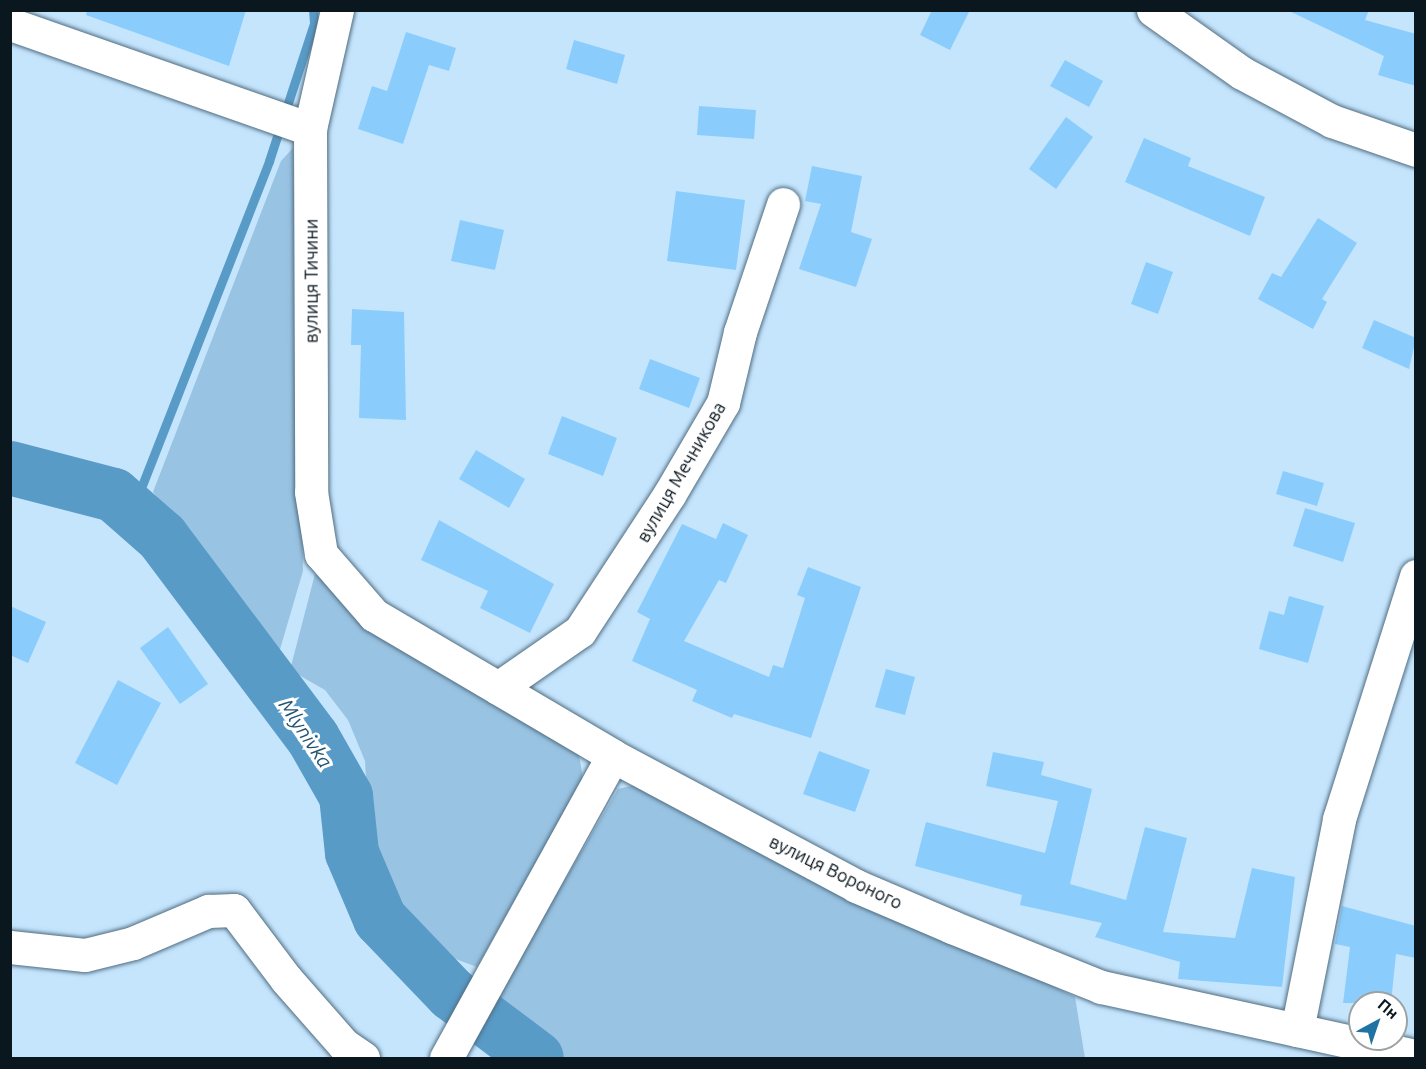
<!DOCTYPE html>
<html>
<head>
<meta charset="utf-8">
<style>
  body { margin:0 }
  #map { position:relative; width:1426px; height:1069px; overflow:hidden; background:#c5e5fd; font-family:Ubuntu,sans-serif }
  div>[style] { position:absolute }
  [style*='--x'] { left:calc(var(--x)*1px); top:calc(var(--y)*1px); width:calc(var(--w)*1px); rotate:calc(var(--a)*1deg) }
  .green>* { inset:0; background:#99c3e2 }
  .stream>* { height:9px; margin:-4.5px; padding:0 4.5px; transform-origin:4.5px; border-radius:4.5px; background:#599bc7 }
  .river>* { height:54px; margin:-27px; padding:0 27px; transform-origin:27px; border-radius:27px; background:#599bc7 }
  .building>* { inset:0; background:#8acdfc }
  .roads { filter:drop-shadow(0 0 2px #506d81) drop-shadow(0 0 2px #506d81) }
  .minor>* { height:33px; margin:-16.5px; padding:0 16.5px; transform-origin:16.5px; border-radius:16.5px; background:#fff }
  span { translate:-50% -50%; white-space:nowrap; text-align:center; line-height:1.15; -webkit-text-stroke:6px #fff; paint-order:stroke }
  .street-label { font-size:18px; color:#0b171f }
  .water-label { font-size:20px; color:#225373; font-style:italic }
  .frame { position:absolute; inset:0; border:12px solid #0b171f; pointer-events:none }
  .north { position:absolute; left:1348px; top:991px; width:60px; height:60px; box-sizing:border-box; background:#fff; border:2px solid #9da2a5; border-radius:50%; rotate:40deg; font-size:16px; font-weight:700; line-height:24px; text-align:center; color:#0b171f }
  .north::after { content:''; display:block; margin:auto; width:21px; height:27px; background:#1f73a3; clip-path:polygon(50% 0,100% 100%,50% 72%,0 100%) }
</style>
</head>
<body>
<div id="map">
  <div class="green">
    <div style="clip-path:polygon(293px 148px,303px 571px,276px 663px,220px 585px,208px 582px,196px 561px,197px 553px,153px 492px,281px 161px)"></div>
    <div style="clip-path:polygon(315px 574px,375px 628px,578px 749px,583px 779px,477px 967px,434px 951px,399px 923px,369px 828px,365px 761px,348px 720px,325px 690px,290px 670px)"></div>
    <div style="clip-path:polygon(639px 784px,1075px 997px,1085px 1058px,562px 1058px,551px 1052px,491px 1006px,618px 789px)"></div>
  </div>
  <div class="stream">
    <div style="--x:132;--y:511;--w:376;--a:-68.6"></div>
    <div style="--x:269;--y:161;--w:145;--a:-71.9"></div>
    <div style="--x:314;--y:23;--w:13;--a:-94"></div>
  </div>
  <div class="river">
    <div style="--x:10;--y:468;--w:107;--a:14.6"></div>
    <div style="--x:114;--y:495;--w:64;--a:41.2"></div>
    <div style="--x:162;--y:537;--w:251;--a:53.1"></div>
    <div style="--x:313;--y:738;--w:67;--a:60.4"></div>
    <div style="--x:346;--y:796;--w:57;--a:84"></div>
    <div style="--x:352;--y:853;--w:72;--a:67"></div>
    <div style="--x:380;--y:919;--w:104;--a:46.2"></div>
    <div style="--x:452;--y:994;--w:106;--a:37"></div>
  </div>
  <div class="building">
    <div style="clip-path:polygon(87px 10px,246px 10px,229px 66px,86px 15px)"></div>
    <div style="clip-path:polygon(932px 10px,970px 10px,950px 50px,920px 35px)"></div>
    <div style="clip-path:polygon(1287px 10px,1369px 10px,1365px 20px,1416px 34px,1416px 86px,1378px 75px,1384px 56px)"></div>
    <div style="clip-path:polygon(406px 32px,456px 48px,449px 71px,429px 65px,403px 144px,358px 129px,372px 86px,387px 91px)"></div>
    <div style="clip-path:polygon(574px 40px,625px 55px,617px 84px,566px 69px)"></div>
    <div style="clip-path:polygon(1065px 60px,1103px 81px,1089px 107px,1050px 86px)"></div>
    <div style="clip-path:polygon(699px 106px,756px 110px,754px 139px,697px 135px)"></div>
    <div style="clip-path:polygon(1066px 117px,1093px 137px,1056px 189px,1029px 169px)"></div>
    <div style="clip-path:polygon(1144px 138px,1191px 158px,1188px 166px,1265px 197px,1250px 236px,1125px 182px)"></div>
    <div style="clip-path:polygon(812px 166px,862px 176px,851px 232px,872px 239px,856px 287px,799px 269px,821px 204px,805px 201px)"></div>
    <div style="clip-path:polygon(676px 191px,745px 200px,736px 270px,667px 261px)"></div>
    <div style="clip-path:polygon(1318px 218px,1357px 243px,1322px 299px,1327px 302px,1313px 329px,1258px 299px,1272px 273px,1281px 277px)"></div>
    <div style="clip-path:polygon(460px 220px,504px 230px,495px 270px,451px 261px)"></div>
    <div style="clip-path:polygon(1146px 262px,1173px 272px,1158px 314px,1131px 304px)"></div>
    <div style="clip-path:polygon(352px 309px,404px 312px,406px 420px,359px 418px,361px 345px,351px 345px)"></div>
    <div style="clip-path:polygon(1374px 320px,1416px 338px,1409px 369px,1362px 348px)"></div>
    <div style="clip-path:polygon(650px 359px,700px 378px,689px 408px,639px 389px)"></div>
    <div style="clip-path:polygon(562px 416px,617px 438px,603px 476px,548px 454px)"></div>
    <div style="clip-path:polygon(476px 450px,525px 479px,509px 508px,459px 479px)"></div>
    <div style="clip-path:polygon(1283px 471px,1324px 483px,1317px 506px,1276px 494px)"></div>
    <div style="clip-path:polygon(1305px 508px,1355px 523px,1343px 562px,1293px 546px)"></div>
    <div style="clip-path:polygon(439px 520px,554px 584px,530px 633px,480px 608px,488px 591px,421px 560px)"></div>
    <div style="clip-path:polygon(723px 523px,748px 535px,726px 583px,719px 580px,684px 641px,769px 677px,773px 665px,783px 668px,805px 598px,797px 595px,808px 567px,861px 587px,811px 738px,734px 714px,732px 718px,692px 701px,697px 690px,632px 661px,650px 619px,637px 612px,682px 524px,716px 539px)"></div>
    <div style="clip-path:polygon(1289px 596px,1324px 606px,1308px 663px,1259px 649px,1269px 611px,1284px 615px)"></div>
    <div style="clip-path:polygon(10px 606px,46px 622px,28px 663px,10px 655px)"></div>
    <div style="clip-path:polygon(168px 627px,208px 684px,180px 704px,140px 648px)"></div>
    <div style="clip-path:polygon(886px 669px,915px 677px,905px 715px,875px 707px)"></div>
    <div style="clip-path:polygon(118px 680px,161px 703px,117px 785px,75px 763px)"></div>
    <div style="clip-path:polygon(819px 751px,870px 770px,855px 812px,803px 794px)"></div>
    <div style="clip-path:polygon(993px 752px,1044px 762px,1041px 775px,1092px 789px,1070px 884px,1126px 900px,1145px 827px,1187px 838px,1163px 932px,1235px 938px,1252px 868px,1295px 877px,1282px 987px,1178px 979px,1180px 962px,1095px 937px,1102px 923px,1020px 905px,1022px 895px,915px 866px,926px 822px,1045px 853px,1058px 801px,986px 786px)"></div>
    <div style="clip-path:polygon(1342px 906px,1416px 926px,1416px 958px,1396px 954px,1391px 1003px,1343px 1003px,1350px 947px,1335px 944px)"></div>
  </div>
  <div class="roads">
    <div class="minor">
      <div style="--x:337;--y:10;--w:122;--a:102.8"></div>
      <div style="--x:310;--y:129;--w:363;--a:89.8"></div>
      <div style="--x:311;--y:492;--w:63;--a:80.8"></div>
      <div style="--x:321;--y:554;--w:81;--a:49"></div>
      <div style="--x:374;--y:615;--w:277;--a:30.5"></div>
      <div style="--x:613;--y:756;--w:276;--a:28.1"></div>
      <div style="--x:856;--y:886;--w:104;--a:23.1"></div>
      <div style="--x:952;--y:927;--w:161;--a:21.9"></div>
      <div style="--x:1101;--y:987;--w:322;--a:12.4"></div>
      <div style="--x:1153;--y:10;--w:109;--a:35.3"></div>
      <div style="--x:1242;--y:73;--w:102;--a:28.1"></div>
      <div style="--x:1332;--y:121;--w:89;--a:19"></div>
      <div style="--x:10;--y:24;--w:318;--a:19.3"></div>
      <div style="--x:498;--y:688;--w:100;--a:-34.8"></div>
      <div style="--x:580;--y:631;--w:163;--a:-56.8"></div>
      <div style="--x:669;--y:495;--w:107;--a:-59.6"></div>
      <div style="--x:723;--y:403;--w:73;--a:-76.5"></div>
      <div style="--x:740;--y:332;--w:135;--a:-71.4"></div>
      <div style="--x:10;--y:947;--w:75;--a:6.1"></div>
      <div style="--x:85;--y:955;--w:49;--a:-14"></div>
      <div style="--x:133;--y:943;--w:82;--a:-23.1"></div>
      <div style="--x:208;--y:911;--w:26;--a:-2"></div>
      <div style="--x:234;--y:910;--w:86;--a:53"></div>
      <div style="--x:286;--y:979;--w:88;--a:48.7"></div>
      <div style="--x:344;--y:1045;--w:23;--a:34"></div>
      <div style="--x:1297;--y:1030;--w:215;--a:-78.7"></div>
      <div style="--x:1339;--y:819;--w:255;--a:-72.4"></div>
      <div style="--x:446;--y:1058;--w:345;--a:-61.1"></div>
    </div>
  </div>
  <div class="street-label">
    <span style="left:311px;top:281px;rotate:-90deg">вулиця Тичини</span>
    <span style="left:681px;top:472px;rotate:-60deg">вулиця Мечникова</span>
    <span style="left:836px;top:872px;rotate:26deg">вулиця Вороного</span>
  </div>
  <div class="water-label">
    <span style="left:306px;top:733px;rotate:56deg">Mlynivka</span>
  </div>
  <div class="frame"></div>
  <div class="north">Пн</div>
</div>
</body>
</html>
